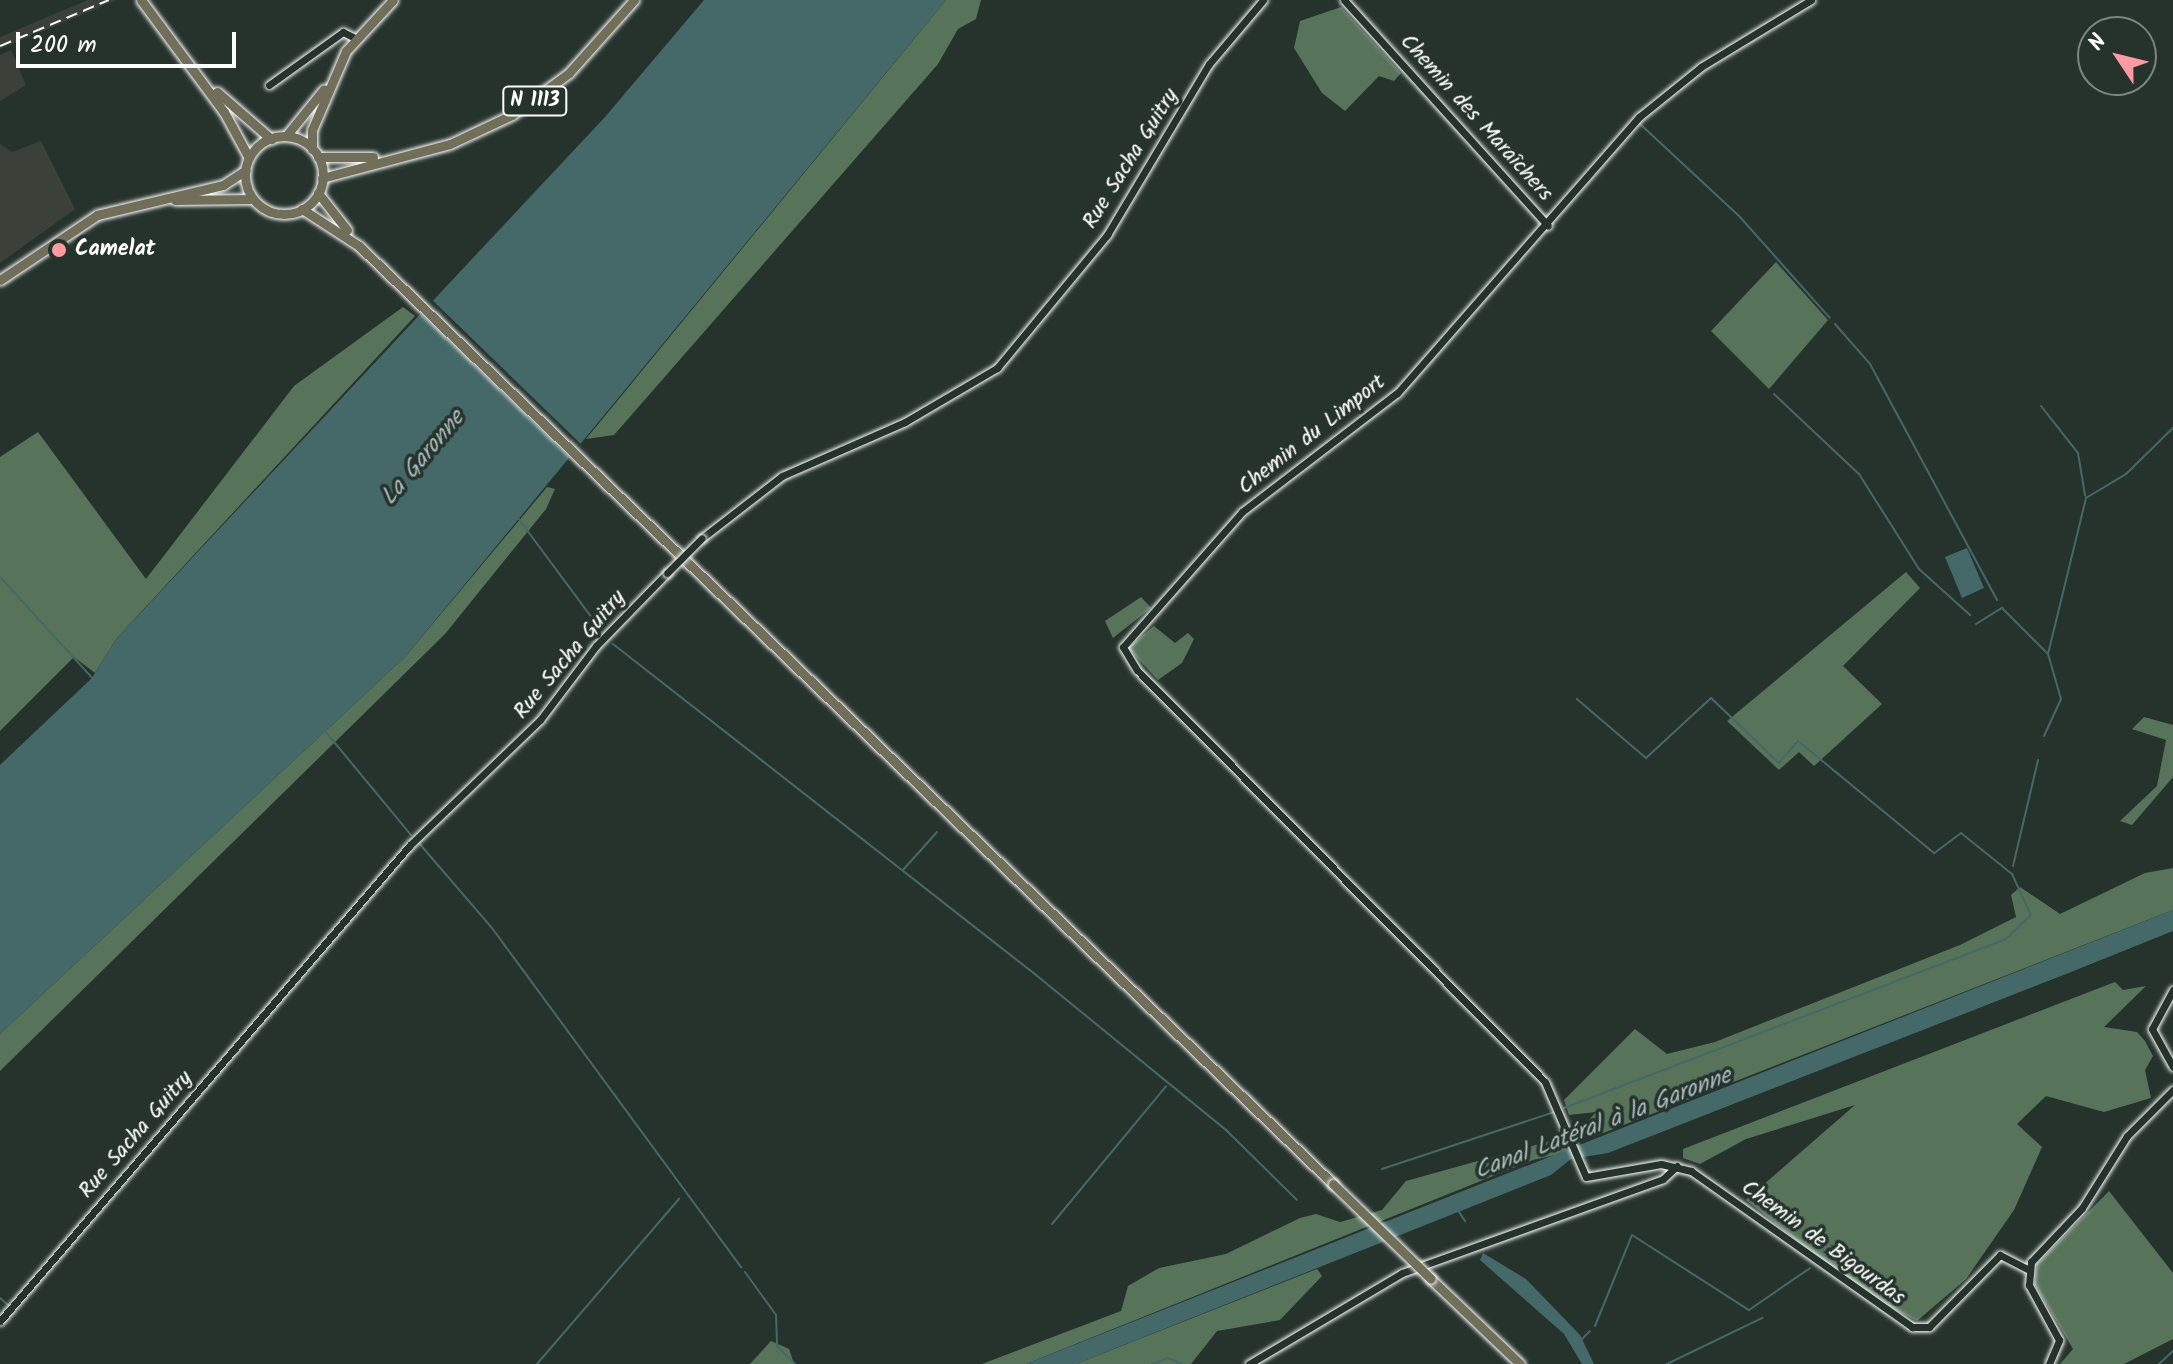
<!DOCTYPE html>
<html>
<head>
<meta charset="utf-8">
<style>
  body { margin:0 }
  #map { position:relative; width:2173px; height:1364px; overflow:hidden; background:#26332d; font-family:Kalam,sans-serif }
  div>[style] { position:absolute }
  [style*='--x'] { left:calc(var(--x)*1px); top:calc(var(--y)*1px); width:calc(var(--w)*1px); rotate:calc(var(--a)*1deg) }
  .built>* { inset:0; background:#3b4139 }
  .green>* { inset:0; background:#57745b }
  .water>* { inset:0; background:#446968 }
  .pier>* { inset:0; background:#26332d }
  .stream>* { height:2px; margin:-1px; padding:0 1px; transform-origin:1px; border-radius:1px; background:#446968 }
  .roads { filter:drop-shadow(0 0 2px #fff) drop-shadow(0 0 2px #fff) }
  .minor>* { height:7px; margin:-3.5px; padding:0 3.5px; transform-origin:3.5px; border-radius:3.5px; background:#26332d }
  .major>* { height:9px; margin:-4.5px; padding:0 4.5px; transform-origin:4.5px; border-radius:4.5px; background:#716e59 }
  .major>.ring { margin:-4.5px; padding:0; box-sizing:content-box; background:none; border:9px solid #716e59; border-radius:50% }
  .rail>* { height:2px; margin-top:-1px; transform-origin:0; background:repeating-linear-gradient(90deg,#fff 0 12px,transparent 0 18px) }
  .bridges { filter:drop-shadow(0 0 2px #fff) drop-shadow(0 0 2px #fff) }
  .minor-bridge>* { height:7px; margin:-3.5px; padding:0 3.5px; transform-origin:3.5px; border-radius:3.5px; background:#26332d }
  .major-bridge>* { height:9px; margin:-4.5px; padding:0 4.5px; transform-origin:4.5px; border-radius:4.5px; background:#716e59 }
  .dots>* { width:22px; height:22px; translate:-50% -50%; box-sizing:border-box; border:4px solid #26332d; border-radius:50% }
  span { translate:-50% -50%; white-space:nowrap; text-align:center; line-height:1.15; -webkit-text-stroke:7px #26332d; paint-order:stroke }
  .shield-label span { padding:2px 6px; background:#26332d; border:2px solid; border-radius:6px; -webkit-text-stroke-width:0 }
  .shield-label { font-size:20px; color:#fff; font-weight:700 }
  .street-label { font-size:22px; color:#fff }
  .poi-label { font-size:22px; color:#fff; font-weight:700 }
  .left { translate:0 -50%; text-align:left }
  .water-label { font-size:24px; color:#abbcbb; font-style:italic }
  .north { position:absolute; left:2077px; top:16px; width:80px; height:80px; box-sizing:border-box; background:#26332d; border:2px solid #7d8581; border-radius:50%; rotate:305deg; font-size:22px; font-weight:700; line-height:32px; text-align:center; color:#fff }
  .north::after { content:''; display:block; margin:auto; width:28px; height:36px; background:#ff9aa2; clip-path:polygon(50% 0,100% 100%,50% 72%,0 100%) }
  .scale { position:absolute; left:16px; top:32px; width:220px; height:36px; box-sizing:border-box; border:4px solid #fff; border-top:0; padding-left:10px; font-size:24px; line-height:28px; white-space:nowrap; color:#fff; -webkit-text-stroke:6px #26332d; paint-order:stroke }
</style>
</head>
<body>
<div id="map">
  <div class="built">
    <div style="clip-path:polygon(88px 0,117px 0,0 49px,0 37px)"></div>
    <div style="clip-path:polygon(11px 50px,26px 85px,0 101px,0 55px)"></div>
    <div style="clip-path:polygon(41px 141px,75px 209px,0 263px,0 144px,12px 152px)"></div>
  </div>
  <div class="green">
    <div style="clip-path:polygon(946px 0,981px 0,976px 19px,958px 29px,938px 64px,614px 435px,586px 439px)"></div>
    <div style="clip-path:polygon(1341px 7px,1401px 73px,1394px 81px,1379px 76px,1345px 111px,1322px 93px,1294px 48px,1300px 21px)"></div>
    <div style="clip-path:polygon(1776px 262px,1828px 320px,1769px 389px,1711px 331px)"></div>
    <div style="clip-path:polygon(403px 307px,415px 316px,117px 638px,95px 673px,74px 657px,0 731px,0 457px,38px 432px,146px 579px,294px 386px)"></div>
    <div style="clip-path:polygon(547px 487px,555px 489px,546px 509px,445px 634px,0 1071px,0 1034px,405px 657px)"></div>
    <div style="clip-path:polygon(1906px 572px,1920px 588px,1843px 666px,1882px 704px,1814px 766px,1799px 752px,1779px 770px,1727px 721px)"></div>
    <div style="clip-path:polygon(1141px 597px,1151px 608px,1113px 638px,1105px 621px)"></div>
    <div style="clip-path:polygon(1154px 626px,1175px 643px,1188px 633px,1194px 639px,1182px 663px,1158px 680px,1128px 648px)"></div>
    <div style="clip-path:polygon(2144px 717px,2173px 725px,2173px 777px,2132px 825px,2120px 821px,2157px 786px,2166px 740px,2132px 729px)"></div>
    <div style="clip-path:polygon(2173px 868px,2173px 910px,1593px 1137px,1576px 1134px,1596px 1112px,1569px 1115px,1564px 1100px,1635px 1029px,1667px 1054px,1715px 1042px,1960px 945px,2016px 917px,2011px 895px,2020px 887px,2060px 914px,2145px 873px)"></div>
    <div style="clip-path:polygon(2115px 982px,2123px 990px,2146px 986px,2104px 1027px,2137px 1032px,2145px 1041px,2153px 1056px,2145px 1070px,2151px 1098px,2104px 1112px,2046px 1096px,2017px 1124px,2042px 1147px,2014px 1210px,1966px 1279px,1917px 1321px,1860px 1291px,1746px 1200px,1855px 1105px,1746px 1139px,1700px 1164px,1683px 1158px,1683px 1149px)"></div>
    <div style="clip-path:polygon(1557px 1139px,1569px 1152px,1533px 1160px,1026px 1364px,982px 1364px,1121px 1311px,1128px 1286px,1159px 1268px,1226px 1254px,1300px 1218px,1316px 1214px,1340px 1222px,1382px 1210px,1406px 1181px)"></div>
    <div style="clip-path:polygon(2109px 1191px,2173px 1273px,2173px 1339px,2124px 1364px,2060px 1364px,2073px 1349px,2035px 1285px,2037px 1264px)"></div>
    <div style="clip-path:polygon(1317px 1269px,1322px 1276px,1280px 1320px,1217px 1331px,1191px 1364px,1076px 1364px)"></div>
    <div style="clip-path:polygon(771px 1341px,789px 1349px,794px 1364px,750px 1364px)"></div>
  </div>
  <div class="water">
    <div style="clip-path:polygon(704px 0,946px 0,405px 657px,0 1034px,0 765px,92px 678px,117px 638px,605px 117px)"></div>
    <div style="clip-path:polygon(1967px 548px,1984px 588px,1962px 598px,1945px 557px)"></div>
    <div style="clip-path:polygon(2173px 910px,2173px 931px,2061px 976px,1608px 1153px,1571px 1159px,1551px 1175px,1076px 1364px,1026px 1364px)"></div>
    <div style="clip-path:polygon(1483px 1253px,1526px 1279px,1580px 1335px,1594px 1364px,1582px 1364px,1564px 1334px,1480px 1260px)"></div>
  </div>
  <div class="pier">
    <div style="clip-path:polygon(428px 296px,584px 447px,573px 461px,416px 309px)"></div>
  </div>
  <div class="stream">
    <div style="--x:1639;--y:123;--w:138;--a:42.9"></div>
    <div style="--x:1740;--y:217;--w:135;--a:48.3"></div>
    <div style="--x:1835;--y:324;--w:53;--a:48.8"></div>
    <div style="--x:1870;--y:364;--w:268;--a:61.7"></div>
    <div style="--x:1774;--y:394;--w:117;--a:43.3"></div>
    <div style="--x:1859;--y:474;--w:112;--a:57.7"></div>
    <div style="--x:1919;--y:569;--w:69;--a:42"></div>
    <div style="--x:2041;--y:406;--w:60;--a:51.8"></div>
    <div style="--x:2078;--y:453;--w:43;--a:80.5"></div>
    <div style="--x:518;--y:518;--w:134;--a:53.5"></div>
    <div style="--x:0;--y:577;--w:138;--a:47.6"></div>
    <div style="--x:1976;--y:624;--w:31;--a:-32"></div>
    <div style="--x:2002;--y:608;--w:64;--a:45"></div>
    <div style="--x:613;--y:644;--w:537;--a:38.04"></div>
    <div style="--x:1036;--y:975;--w:247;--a:39.2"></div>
    <div style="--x:1227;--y:1131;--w:98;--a:44.6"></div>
    <div style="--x:325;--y:731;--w:135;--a:50.4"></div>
    <div style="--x:2044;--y:736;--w:41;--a:-65.3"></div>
    <div style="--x:2061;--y:699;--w:47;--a:-106.1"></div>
    <div style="--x:2048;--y:654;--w:161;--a:-76.3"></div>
    <div style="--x:2086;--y:498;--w:47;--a:-31"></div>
    <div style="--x:2126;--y:474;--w:66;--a:-44.4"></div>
    <div style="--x:418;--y:842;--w:113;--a:49.3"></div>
    <div style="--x:492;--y:928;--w:421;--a:53.7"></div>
    <div style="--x:2013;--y:866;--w:109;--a:-76.7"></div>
    <div style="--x:903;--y:870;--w:51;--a:-48.2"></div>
    <div style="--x:1564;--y:1108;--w:473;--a:-20.9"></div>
    <div style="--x:2006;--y:939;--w:35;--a:-44"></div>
    <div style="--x:2031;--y:915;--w:45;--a:-114.9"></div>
    <div style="--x:2012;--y:874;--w:65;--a:-141.2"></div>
    <div style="--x:1961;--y:833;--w:34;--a:143"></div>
    <div style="--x:1934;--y:853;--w:176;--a:-140.5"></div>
    <div style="--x:1798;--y:741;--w:29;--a:131"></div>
    <div style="--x:1779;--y:763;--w:94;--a:-136.3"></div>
    <div style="--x:1711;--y:698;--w:88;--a:137.3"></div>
    <div style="--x:1646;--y:758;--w:91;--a:-139.5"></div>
    <div style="--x:1382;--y:1169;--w:181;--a:-18.3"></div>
    <div style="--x:1459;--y:1212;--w:11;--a:56"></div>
    <div style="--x:1052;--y:1224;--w:179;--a:-50.4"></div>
    <div style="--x:745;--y:1272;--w:53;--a:54.2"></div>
    <div style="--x:776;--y:1315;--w:31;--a:88"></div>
    <div style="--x:777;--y:1346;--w:25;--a:45"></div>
    <div style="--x:0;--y:1298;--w:11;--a:41"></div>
    <div style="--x:1595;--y:1326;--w:98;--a:-67.9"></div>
    <div style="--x:1632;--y:1235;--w:139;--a:32.7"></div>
    <div style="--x:1749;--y:1310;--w:74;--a:-34.5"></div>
    <div style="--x:1582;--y:1339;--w:11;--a:-45"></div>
    <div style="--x:537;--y:1364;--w:218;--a:-49.3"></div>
    <div style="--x:1152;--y:1364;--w:17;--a:-21"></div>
    <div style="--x:1168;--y:1358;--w:15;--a:23"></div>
    <div style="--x:1667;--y:1364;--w:106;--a:-25.8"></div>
    <div style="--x:2159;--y:1364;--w:19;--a:-43"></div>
  </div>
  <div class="roads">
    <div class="minor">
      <div style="--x:1344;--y:0;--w:304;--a:47.9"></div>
      <div style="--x:1811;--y:0;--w:129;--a:148.7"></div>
      <div style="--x:1701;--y:67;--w:80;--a:141.1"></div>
      <div style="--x:1639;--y:117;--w:367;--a:131.2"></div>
      <div style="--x:1397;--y:393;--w:195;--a:142.5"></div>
      <div style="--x:1242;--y:512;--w:180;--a:131.4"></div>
      <div style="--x:1123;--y:647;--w:27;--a:59"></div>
      <div style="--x:1137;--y:670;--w:580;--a:45.28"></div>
      <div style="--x:1545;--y:1082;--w:103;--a:66.7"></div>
      <div style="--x:1586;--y:1177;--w:76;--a:-9.8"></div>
      <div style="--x:1661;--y:1164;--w:31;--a:13"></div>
      <div style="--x:1691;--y:1171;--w:271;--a:35.2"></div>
      <div style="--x:1912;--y:1327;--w:17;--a:0"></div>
      <div style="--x:1929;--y:1327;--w:101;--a:-45.4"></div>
      <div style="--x:2000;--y:1255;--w:31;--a:27"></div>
      <div style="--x:269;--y:85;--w:91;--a:-35.6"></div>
      <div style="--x:343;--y:32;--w:13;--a:27"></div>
      <div style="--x:702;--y:538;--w:101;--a:-37.8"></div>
      <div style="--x:782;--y:476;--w:134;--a:-23.7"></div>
      <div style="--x:905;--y:422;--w:107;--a:-30.4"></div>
      <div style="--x:997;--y:368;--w:173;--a:-50.4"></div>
      <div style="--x:1107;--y:235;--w:199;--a:-59.2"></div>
      <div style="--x:1209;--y:64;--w:84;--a:-49.8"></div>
      <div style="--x:2173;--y:990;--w:44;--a:118.3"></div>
      <div style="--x:2152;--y:1029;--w:43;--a:61.1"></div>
      <div style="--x:0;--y:1321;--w:628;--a:-49.26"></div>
      <div style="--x:410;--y:845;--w:180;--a:-43.9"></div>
      <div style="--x:540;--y:720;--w:93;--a:-52.9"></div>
      <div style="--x:596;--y:646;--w:102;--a:-45.8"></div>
      <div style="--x:1249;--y:1364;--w:178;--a:-30.7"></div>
      <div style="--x:1402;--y:1273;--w:277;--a:-19.8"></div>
      <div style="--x:1663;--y:1179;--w:19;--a:-43"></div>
      <div style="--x:2049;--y:1364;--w:26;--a:-67"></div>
      <div style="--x:2059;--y:1340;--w:63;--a:-118.6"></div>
      <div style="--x:2029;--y:1285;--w:23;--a:-85"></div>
      <div style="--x:2031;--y:1262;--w:74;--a:-46.6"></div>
      <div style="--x:2082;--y:1208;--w:85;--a:-58"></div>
      <div style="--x:2127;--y:1136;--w:65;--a:-45"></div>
    </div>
    <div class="major">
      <div style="--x:141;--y:0;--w:139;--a:53.5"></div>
      <div style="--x:224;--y:112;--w:52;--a:61.5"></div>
      <div style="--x:217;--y:92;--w:72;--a:41"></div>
      <div style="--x:286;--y:136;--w:60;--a:-51"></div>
      <div class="ring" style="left:245px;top:136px;width:69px;height:69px"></div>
      <div style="--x:312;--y:149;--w:19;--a:-90"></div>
      <div style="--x:312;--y:130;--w:86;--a:-66.7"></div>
      <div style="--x:346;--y:51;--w:69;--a:-47.3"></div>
      <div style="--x:318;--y:157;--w:55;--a:0"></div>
      <div style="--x:322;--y:178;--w:132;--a:-14.9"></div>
      <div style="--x:450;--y:144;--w:68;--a:-25.1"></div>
      <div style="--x:512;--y:115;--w:71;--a:-36.4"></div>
      <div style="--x:569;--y:73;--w:98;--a:-48.3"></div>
      <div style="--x:318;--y:193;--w:47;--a:51.9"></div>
      <div style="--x:175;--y:200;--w:78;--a:-0.7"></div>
      <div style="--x:302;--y:209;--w:68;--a:33"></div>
      <div style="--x:359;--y:246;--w:1352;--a:43.92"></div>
      <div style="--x:0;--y:280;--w:117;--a:-33.8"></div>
      <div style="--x:97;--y:215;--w:130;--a:-13.4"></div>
      <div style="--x:223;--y:185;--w:27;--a:-33"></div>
      <div style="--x:1431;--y:1279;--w:123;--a:43.7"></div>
    </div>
  </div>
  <div class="rail">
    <div style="--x:0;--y:46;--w:118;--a:-22.9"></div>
  </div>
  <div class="bridges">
    <div class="minor-bridge">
      <div style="--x:667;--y:573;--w:49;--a:-45"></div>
    </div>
    <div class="major-bridge">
      <div style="--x:1333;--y:1184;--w:136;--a:44.1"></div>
    </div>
  </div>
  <div class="dots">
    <div style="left:59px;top:250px;background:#ff9aa2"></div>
  </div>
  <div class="shield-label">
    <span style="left:535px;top:101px">N 1113</span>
  </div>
  <div class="street-label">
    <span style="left:1476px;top:118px;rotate:48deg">Chemin des Maraîchers</span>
    <span style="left:1131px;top:159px;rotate:-58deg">Rue Sacha Guitry</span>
    <span style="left:1312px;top:435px;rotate:-38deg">Chemin du Limport</span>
    <span style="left:570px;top:655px;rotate:-50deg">Rue Sacha Guitry</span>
    <span style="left:136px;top:1135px;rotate:-49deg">Rue Sacha Guitry</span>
    <span style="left:1823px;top:1243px;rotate:36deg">Chemin de Bigourdas</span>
  </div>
  <div class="poi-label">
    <span class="left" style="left:75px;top:250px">Camelat</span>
  </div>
  <div class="water-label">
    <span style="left:423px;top:458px;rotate:-50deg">La Garonne</span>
    <span style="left:1603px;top:1124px;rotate:-21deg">Canal Latéral à la Garonne</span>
  </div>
  <div class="north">N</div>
  <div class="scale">200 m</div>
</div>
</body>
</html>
